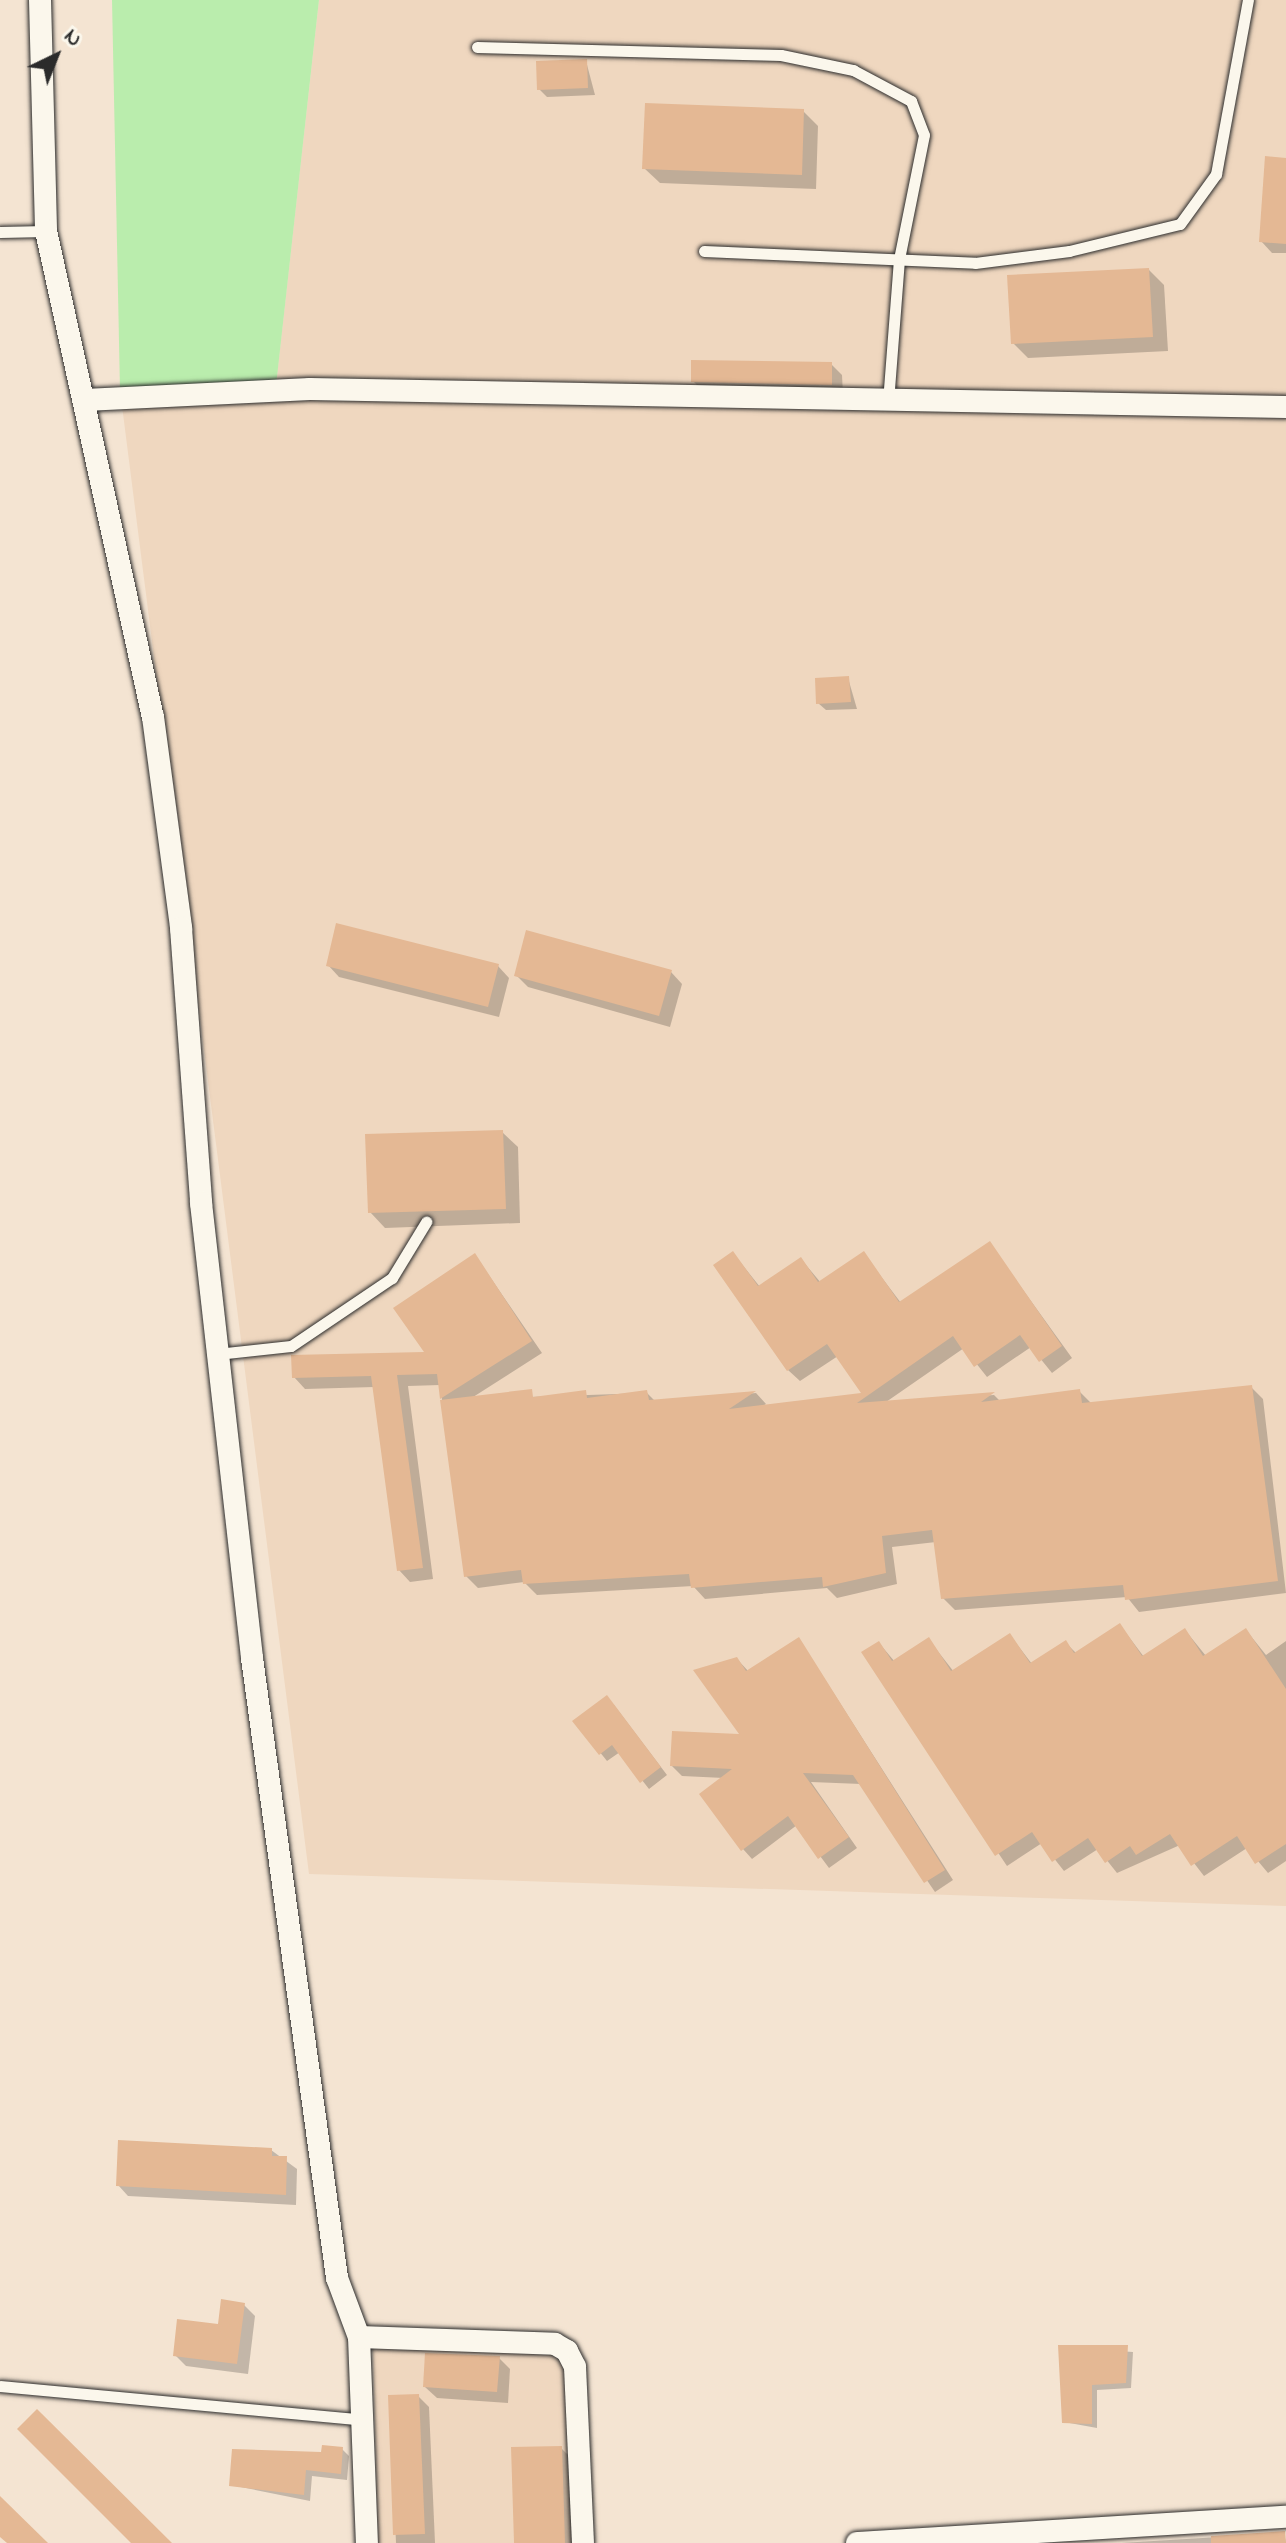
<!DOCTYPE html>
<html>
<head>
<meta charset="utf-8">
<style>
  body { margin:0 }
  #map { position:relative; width:1286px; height:2543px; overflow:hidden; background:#f4e4d2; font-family:"Indie Flower",sans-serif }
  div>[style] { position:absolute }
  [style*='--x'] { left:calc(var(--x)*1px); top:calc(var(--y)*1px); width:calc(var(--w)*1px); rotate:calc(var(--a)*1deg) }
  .built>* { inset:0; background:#efd7bf }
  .green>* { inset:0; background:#baedad }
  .shadow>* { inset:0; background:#0003 }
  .building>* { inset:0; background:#e4b894 }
  .roads { filter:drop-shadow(0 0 2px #2b2b2b) drop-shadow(0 0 2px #2b2b2b) }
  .lane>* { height:11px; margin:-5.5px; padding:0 5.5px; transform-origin:5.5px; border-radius:5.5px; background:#fbf7ec }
  .street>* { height:22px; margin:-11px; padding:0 11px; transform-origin:11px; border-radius:11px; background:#fbf7ec }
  span { translate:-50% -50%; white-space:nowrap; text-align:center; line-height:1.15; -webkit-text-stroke:6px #fbf7ec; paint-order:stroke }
  .north { position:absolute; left:16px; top:16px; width:80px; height:80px; -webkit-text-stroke:6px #fbf7ec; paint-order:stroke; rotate:43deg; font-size:22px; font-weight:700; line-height:32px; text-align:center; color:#2b2b2b }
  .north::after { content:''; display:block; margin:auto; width:28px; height:36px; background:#2b2b2b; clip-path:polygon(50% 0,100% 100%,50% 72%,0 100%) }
</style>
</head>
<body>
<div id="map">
  <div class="built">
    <div style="clip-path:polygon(319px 0,1286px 0,1286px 1906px,309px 1874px,120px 390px,276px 385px)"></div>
    <div style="clip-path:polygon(373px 2344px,550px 2351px,566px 2367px,574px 2543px,378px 2543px)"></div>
  </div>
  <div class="green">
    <div style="clip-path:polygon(112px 0,319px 0,276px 386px,120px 390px)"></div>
  </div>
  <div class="shadow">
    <div style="clip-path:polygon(586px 61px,595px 95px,547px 97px,539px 89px)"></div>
    <div style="clip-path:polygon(803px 111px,818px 126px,816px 189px,660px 183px,644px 168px)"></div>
    <div style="clip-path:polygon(1286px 160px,1286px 253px,1272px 253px,1261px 241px)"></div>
    <div style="clip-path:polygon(1149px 270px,1164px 285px,1168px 351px,1028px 358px,1013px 343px)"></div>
    <div style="clip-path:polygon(831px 364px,842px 375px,843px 395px,705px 393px,693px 381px)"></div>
    <div style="clip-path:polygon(848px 678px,857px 709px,826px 710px,818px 703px)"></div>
    <div style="clip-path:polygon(328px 965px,498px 966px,509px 978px,499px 1017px,339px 977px)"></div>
    <div style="clip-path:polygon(671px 972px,682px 984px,670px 1027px,528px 987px,516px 975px)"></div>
    <div style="clip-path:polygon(502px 1132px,518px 1147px,520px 1223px,385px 1228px,370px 1212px)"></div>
    <div style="clip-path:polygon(990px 1244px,1072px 1358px,1052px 1373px,1031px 1347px,987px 1377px,964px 1348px,886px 1402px,994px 1395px,1001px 1402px,1079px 1391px,1092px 1404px,1251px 1387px,1263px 1399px,1286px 1593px,1139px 1612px,1127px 1597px,955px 1610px,943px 1598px,936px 1542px,892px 1547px,897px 1584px,837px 1598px,827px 1588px,705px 1599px,693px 1586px,537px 1595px,524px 1582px,478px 1588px,466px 1576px,440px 1385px,408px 1386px,433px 1579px,410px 1582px,399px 1570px,374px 1387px,305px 1389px,294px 1377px,428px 1354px,475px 1255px,542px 1353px,470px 1399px,647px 1393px,656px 1402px,756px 1393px,766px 1404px,761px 1407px,865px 1395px,838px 1356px,800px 1381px,788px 1370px,733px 1253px,760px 1287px,801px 1259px,821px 1283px,864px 1254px,901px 1303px)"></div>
    <div style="clip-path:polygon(1120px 1625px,1144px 1657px,1185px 1630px,1206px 1656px,1246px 1630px,1266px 1655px,1286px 1641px,1286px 1861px,1268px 1873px,1247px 1848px,1204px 1876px,1180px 1845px,1117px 1873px,1098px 1849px,1064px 1871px,1042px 1843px,1007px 1866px,864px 1652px,879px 1643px,895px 1662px,929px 1640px,954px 1672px,1010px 1635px,1032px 1664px,1065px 1642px,1077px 1654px)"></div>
    <div style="clip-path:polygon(799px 1639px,953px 1880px,935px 1892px,861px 1784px,811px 1782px,857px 1848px,829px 1868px,797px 1825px,752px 1859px,743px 1849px,724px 1778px,682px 1776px,672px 1766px,743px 1736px,737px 1659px,749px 1672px)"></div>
    <div style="clip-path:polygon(614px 1705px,667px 1775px,649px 1789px,620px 1752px,607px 1761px,575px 1721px)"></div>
    <div style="clip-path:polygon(271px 2150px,297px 2169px,296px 2205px,128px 2196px,118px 2185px)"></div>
    <div style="clip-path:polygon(244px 2305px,255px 2316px,248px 2374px,186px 2366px,175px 2355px)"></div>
    <div style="clip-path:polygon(1060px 2347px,1133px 2352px,1131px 2388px,1097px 2390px,1097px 2428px,1064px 2422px)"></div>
    <div style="clip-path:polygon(499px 2358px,510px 2369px,508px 2403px,437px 2398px,425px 2387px)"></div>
    <div style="clip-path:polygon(418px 2396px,429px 2407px,435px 2543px,396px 2543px,390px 2397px)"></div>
    <div style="clip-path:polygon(561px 2448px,571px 2458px,573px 2543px,516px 2543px)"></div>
    <div style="clip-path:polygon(342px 2449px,349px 2456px,347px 2480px,312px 2476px,310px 2501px,231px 2485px)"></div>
    <div style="clip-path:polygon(1284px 2533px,1286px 2543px,1121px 2543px)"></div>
  </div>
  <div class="building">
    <div style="clip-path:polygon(587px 59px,588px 88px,537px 90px,536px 61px)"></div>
    <div style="clip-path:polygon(645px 103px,804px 109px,802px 175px,642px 169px)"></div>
    <div style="clip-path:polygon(1265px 156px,1286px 158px,1286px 244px,1259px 242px)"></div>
    <div style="clip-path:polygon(1149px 268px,1153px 337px,1011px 344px,1007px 275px)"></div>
    <div style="clip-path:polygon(691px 360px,832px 362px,832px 385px,691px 382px)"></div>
    <div style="clip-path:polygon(849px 676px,851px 702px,816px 704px,815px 678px)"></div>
    <div style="clip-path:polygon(336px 923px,499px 964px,488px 1007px,326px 966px)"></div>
    <div style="clip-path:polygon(526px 930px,672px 970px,659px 1016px,514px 976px)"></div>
    <div style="clip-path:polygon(503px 1130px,506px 1209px,368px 1213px,365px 1134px)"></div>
    <div style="clip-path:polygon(990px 1241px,1062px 1346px,1039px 1362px,1020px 1335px,974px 1367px,953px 1336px,857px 1403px,995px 1392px,981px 1402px,1080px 1389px,1082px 1403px,1252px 1385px,1278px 1581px,1125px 1600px,1123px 1585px,941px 1599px,932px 1530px,882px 1536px,886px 1573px,823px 1587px,822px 1577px,691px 1588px,689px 1574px,523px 1584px,521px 1570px,464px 1577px,440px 1400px,532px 1389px,533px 1397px,586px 1390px,587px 1398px,647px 1390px,649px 1400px,756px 1391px,729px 1409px,861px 1393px,827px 1344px,787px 1371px,713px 1265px,733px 1251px,758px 1286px,801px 1257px,818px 1282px,864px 1251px,899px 1302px)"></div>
    <div style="clip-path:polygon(475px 1253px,532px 1341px,440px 1399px,437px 1374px,397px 1375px,423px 1568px,397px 1571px,371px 1376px,292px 1378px,291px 1355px,424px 1352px,393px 1308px)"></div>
    <div style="clip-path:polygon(1120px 1623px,1142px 1656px,1185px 1628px,1203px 1656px,1246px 1628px,1286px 1689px,1286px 1844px,1255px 1864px,1237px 1836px,1191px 1866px,1170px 1834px,1136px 1855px,1130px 1846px,1105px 1863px,1088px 1838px,1052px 1862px,1032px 1832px,995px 1856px,861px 1652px,879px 1641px,892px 1661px,929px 1637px,951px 1671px,1010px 1633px,1030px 1663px,1066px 1640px,1074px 1653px)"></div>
    <div style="clip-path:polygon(799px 1637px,945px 1870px,924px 1883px,853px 1775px,803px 1773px,849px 1837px,818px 1859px,788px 1816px,741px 1851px,699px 1794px,732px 1769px,670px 1766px,672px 1731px,739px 1734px,693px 1670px,737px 1657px,746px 1671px)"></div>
    <div style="clip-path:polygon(607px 1695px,661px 1767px,640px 1783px,612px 1745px,599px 1755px,572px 1721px)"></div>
    <div style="clip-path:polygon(118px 2140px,272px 2148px,272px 2156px,287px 2156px,286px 2195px,116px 2186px)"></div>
    <div style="clip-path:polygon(221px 2299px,245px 2303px,237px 2364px,173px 2356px,177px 2319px,218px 2324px)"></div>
    <div style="clip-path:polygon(1058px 2345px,1128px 2345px,1126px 2383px,1092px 2385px,1092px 2424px,1062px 2423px)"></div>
    <div style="clip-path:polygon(425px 2353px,500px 2356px,497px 2392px,423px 2387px)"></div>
    <div style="clip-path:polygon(419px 2394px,425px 2534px,393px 2535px,388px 2395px)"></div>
    <div style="clip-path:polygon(37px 2409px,172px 2543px,131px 2543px,17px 2429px)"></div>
    <div style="clip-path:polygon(322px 2445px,343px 2447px,341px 2474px,306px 2470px,304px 2495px,229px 2486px,232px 2449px,321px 2452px)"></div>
    <div style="clip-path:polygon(562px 2446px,565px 2543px,514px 2543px,511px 2447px)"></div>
    <div style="clip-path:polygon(0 2496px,48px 2543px,7px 2543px,0 2537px)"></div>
    <div style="clip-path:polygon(1285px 2531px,1286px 2543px,1211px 2543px,1211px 2536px)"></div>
  </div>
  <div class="roads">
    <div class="lane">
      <div style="--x:477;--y:47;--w:304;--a:1.5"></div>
      <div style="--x:781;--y:55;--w:74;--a:11.8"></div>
      <div style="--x:853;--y:70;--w:66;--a:28.1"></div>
      <div style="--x:911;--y:101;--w:36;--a:69"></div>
      <div style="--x:924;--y:135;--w:126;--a:101.4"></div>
      <div style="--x:899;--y:259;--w:142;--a:94.4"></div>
      <div style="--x:0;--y:232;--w:46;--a:-1.2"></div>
      <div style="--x:704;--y:251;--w:271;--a:2.5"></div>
      <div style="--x:975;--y:263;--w:95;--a:-7.3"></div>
      <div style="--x:1069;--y:251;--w:114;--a:-13.7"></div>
      <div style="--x:1180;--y:224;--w:62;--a:-54.2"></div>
      <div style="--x:1216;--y:174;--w:177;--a:-79.6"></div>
      <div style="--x:217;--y:1354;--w:74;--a:-6.2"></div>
      <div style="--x:291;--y:1346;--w:122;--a:-34"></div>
      <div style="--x:392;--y:1278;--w:66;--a:-58.7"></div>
      <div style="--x:0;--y:2386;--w:368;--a:5.3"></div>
    </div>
    <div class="street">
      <div style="--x:40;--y:0;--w:231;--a:88.5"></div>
      <div style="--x:46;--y:231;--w:498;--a:77.6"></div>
      <div style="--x:153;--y:717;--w:213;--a:82.4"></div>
      <div style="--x:181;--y:928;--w:276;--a:85.8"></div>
      <div style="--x:201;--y:1203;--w:458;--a:83.6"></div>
      <div style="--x:252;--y:1658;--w:626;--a:82.19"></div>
      <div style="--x:337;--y:2278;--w:63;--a:69.6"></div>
      <div style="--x:359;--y:2337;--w:206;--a:87.8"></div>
      <div style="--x:85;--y:400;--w:225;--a:-2.8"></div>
      <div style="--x:310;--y:389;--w:976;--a:1.06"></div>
      <div style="--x:359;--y:2337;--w:196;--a:2"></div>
      <div style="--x:555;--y:2344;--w:14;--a:30"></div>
      <div style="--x:567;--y:2351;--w:18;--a:63"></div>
      <div style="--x:575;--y:2367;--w:176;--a:87.4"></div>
      <div style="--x:857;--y:2543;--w:430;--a:-3.5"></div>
    </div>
  </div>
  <div class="north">N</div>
</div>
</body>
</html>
